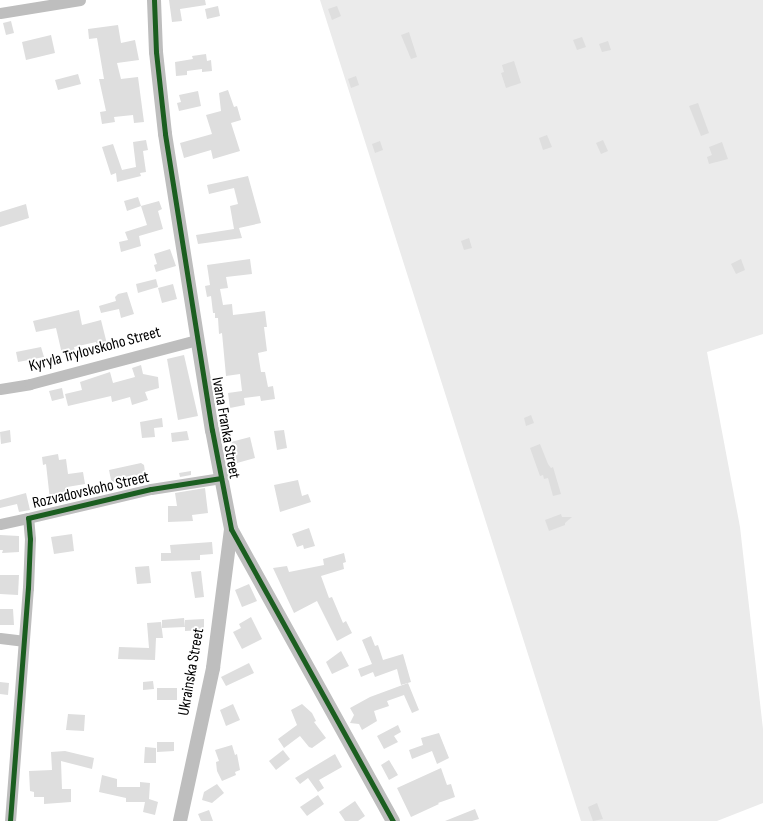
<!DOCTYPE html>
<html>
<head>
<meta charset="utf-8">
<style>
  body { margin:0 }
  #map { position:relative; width:763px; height:821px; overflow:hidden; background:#fff; font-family:"Sofia Sans Condensed",sans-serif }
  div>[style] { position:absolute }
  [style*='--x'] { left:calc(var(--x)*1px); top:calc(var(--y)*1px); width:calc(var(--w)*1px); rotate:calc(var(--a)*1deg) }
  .green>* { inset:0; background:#ebebeb }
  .building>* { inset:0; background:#dedede }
  .minor>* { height:11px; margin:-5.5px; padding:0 5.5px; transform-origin:5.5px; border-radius:5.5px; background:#bebebe }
  .tertiary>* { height:14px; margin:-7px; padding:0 7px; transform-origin:7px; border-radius:7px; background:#bebebe }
  .cycleway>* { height:5px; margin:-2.5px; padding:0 2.5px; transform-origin:2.5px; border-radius:2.5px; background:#1b5e20 }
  span { translate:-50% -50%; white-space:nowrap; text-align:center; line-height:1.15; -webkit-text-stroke:4px #fff; paint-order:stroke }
  .street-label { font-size:16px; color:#000 }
</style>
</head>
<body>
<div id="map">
  <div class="green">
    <div style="clip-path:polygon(320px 0,763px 0,763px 334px,707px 352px,740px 527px,763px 729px,763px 803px,717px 821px,581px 821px)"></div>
  </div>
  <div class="building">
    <div style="clip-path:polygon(169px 0,205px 0,206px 5px,180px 9px,182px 21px,172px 22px)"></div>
    <div style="clip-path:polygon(218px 6px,220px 16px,207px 19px,205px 9px)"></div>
    <div style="clip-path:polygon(337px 6px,341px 16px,332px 20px,328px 9px)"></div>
    <div style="clip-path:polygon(11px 21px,14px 33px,6px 35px,3px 23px)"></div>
    <div style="clip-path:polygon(118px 25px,121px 43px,135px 40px,139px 60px,117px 63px,121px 79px,138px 77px,144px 122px,134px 123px,133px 115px,114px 117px,115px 122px,102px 124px,100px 112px,106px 111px,99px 79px,104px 79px,97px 38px,89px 39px,88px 29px)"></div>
    <div style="clip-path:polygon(409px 32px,417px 57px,411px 59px,401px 35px)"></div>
    <div style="clip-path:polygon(51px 35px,55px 53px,26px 60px,22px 42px)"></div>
    <div style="clip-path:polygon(582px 37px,586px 47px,577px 50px,573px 40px)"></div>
    <div style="clip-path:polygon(608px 41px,611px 50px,602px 52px,599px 44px)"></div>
    <div style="clip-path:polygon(206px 54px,207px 61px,211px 60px,212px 71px,202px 72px,202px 69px,187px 71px,187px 75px,176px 76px,175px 62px,193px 59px,192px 56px)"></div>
    <div style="clip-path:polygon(514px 61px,521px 83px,506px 88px,501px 73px,504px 72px,502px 65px)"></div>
    <div style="clip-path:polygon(78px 74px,81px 84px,58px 90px,55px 80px)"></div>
    <div style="clip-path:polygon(356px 76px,359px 85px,351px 88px,348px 79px)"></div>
    <div style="clip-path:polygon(228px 90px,234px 107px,237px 106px,241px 120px,231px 123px,240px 151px,213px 159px,211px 150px,184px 158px,180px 143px,212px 134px,206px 115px,221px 111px,219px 93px)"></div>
    <div style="clip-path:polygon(198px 91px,201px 106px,179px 111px,177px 103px,181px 102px,179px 95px)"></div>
    <div style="clip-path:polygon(698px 103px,709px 133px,701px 136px,689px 106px)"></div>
    <div style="clip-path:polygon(547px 135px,552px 147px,543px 150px,539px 138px)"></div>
    <div style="clip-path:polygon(146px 140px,148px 150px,143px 151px,146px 172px,140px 173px,141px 176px,117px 182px,116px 173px,111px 175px,102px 147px,113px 144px,122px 170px,136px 167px,133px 142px)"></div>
    <div style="clip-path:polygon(603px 140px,608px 151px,601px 154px,596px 143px)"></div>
    <div style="clip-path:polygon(380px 141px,383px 150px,375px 153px,372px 144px)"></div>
    <div style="clip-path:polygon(722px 142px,728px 159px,709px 164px,707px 157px,712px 155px,709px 147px)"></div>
    <div style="clip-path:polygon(248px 176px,261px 223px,239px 228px,242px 238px,198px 244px,196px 235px,234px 229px,230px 206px,238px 204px,234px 188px,209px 194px,207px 185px)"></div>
    <div style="clip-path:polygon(138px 197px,141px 206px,127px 211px,124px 201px)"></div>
    <div style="clip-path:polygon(159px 201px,162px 209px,158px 211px,163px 229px,139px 236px,141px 246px,121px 252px,119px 242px,128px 240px,125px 232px,147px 225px,141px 206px)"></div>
    <div style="clip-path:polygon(26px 204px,29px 218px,0 227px,0 212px)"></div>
    <div style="clip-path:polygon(469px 238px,472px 248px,464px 250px,461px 241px)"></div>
    <div style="clip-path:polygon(170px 249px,176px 266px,156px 272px,154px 265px,157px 264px,154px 254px)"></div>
    <div style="clip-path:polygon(250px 259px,252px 274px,226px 277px,228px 288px,220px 289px,223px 305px,232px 304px,233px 315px,265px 311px,267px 327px,264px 327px,267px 351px,258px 353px,261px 372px,265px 372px,268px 387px,273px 386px,275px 399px,261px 401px,260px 396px,244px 398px,245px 405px,230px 408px,228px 393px,242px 391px,240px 374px,226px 376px,222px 333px,219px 334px,218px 318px,215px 318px,215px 313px,213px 313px,211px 296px,207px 297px,205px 286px,210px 285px,207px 265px)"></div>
    <div style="clip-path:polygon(741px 259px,745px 270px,736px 274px,731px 264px)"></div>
    <div style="clip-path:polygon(156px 279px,158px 287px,138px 293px,136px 284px)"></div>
    <div style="clip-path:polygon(173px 284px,177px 299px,162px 303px,158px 288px)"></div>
    <div style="clip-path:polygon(127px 292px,134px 314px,121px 318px,119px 309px,101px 313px,99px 306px,116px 301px,115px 297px,118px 294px)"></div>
    <div style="clip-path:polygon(79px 310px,82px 325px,101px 320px,107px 344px,97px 347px,96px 342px,74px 347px,75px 351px,62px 354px,56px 328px,36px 332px,33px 321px)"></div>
    <div style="clip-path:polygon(41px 347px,44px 357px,18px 362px,16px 352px)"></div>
    <div style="clip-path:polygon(184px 355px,198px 416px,178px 420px,167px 359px)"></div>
    <div style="clip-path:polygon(141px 365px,143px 374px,158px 377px,159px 388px,145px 392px,148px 400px,132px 405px,130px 397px,112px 402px,111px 396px,68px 406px,65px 394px,82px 390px,80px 382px,110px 372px,113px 383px,135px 377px,132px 368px)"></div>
    <div style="clip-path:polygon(62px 388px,64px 398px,52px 401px,49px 391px)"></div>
    <div style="clip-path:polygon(531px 415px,534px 423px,526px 426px,524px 418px)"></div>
    <div style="clip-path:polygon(162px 418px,163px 427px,154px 428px,155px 437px,142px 438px,140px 422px)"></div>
    <div style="clip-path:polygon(10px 430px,11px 442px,1px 444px,0 432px)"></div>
    <div style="clip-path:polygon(284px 430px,287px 448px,277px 450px,274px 431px)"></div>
    <div style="clip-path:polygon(187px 431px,189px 440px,172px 442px,171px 433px)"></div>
    <div style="clip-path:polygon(250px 437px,255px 458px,237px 463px,231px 442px)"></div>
    <div style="clip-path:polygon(540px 444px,548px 464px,551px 468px,553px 467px,561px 494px,553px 496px,548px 478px,544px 479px,543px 475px,540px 476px,530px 448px)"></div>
    <div style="clip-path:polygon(58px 454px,59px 460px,66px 459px,68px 474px,83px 472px,85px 484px,67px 487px,68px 494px,50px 500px,46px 464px,43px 465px,42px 457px)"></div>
    <div style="clip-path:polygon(141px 463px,144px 465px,145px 472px,144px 475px,136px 477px,137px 482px,119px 486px,111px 480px,109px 470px)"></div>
    <div style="clip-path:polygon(191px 471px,191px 475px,180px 477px,179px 473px)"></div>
    <div style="clip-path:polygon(298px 480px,302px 496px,308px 494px,311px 502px,280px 512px,274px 485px)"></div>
    <div style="clip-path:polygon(205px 488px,208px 513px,192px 515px,193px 521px,168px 522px,168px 506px,177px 506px,175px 493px)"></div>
    <div style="clip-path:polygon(26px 493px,30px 510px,19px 512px,17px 504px,0 508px,0 500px)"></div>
    <div style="clip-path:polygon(561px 514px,562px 517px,572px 517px,565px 523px,565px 525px,549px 531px,545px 520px)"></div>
    <div style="clip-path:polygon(309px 528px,315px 546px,304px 549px,303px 545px,297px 547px,292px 534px)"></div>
    <div style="clip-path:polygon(72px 534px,74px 551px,54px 554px,51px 537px)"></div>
    <div style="clip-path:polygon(0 535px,19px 536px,19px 552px,2px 553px,3px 550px,0 550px)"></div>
    <div style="clip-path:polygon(212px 542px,213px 554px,200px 555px,200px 560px,161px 561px,161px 553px,171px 553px,170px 545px)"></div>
    <div style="clip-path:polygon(344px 553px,346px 562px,343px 563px,344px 569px,321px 576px,329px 598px,332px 597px,343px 623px,346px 621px,352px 633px,337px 641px,317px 601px,294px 613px,273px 568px,287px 566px,289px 572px,324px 565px,323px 559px)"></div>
    <div style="clip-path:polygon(149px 566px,151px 583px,137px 584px,135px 567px)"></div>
    <div style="clip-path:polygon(201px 571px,204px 597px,195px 598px,191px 572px)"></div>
    <div style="clip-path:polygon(0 575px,19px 575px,18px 595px,0 594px)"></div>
    <div style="clip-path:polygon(249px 584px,257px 601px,242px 607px,235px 590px)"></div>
    <div style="clip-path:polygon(0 609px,13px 609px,14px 625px,0 625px)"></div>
    <div style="clip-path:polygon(251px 617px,262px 639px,242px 649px,233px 632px,241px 628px,239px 624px)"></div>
    <div style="clip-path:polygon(184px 618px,185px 627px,162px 628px,162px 620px)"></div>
    <div style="clip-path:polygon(204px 619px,204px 630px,185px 631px,185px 620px)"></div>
    <div style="clip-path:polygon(161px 622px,163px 638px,156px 638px,155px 660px,118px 659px,119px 647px,149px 648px,147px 623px)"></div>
    <div style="clip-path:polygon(371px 636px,375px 646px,378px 645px,383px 660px,403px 654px,411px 682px,401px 685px,397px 669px,375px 677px,373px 672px,361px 677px,358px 669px,372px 664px,362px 640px)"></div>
    <div style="clip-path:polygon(341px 651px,349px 666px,332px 674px,326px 662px)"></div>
    <div style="clip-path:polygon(249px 663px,254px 673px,226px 686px,221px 677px)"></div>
    <div style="clip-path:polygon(153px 681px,154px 689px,143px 690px,143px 682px)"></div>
    <div style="clip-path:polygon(0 682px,9px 683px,8px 695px,0 694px)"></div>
    <div style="clip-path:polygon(408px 683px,419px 710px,412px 713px,404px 695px,387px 701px,389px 706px,374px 711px,377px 721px,362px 730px,359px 724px,350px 723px,354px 715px,350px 708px,370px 697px)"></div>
    <div style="clip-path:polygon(157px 688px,177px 688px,177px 700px,157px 700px)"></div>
    <div style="clip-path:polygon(233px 704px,240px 720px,226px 726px,220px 710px)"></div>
    <div style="clip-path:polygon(302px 704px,312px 713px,316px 721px,314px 722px,326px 738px,312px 748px,309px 747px,300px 736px,284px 748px,278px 739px,297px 725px,291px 710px)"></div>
    <div style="clip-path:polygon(68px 714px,85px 715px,84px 731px,66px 730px)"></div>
    <div style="clip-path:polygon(398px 725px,401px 732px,394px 736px,398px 742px,384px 749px,377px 736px)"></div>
    <div style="clip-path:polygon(439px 733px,449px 758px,437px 764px,432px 751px,412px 759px,409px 750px,423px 745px,421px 738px)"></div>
    <div style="clip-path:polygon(157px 742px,174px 742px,174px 751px,157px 752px)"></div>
    <div style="clip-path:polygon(232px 745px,235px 755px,237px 754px,240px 770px,235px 772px,236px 775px,222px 781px,217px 771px,216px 762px,219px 761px,215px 750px)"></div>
    <div style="clip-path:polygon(145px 747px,156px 748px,156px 763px,144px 763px)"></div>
    <div style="clip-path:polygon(283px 750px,290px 759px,276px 770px,269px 761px)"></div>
    <div style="clip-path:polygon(65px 751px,94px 758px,92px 769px,61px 761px,62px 789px,71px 789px,71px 802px,44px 804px,44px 797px,34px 797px,34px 792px,30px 791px,29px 771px,52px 770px,51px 752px)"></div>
    <div style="clip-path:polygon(335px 754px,342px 767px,319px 780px,324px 788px,318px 792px,308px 778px,300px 784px,295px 778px)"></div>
    <div style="clip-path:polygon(389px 760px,398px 775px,389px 780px,381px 765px)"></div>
    <div style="clip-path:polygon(441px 768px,447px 785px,451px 784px,455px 797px,438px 803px,439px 804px,411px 817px,397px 788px)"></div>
    <div style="clip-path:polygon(102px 775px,117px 779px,117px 787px,140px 787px,140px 782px,150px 783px,149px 799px,158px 802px,155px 815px,143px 812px,145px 802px,126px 802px,126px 798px,99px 792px)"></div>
    <div style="clip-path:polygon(217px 784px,224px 793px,212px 803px,202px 800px,204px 792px)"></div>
    <div style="clip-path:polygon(318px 795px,324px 804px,307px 816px,300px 807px)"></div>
    <div style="clip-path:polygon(355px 801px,365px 816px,358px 821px,345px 821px,339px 812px)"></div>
    <div style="clip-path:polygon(597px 803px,603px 819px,593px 821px,588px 807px)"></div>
    <div style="clip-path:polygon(475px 809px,479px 819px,472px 821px,445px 821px)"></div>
    <div style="clip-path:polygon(209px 810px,213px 821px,201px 821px,198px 814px)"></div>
  </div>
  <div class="minor">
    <div style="--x:0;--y:13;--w:81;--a:-9.2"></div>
    <div style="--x:0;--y:389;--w:30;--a:-9"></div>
    <div style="--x:30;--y:384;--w:173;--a:-14.8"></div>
    <div style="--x:0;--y:524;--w:29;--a:-12"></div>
    <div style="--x:0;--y:638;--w:23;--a:7"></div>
    <div style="--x:10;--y:821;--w:234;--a:-85.6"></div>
    <div style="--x:28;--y:588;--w:49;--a:-87.7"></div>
    <div style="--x:30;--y:539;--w:21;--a:-95"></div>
    <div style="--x:28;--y:518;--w:126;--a:-13.3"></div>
    <div style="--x:151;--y:489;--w:71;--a:-8.9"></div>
  </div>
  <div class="tertiary">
    <div style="--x:154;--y:0;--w:52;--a:87.8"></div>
    <div style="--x:156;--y:52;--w:82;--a:83.7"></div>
    <div style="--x:165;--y:134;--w:300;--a:81"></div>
    <div style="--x:212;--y:430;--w:101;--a:79.1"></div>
    <div style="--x:231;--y:529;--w:334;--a:61"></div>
    <div style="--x:180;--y:821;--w:157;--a:-77.8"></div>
    <div style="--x:213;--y:668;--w:140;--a:-82.6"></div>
  </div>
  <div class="cycleway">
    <div style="--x:154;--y:0;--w:52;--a:87.8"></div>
    <div style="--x:156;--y:52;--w:82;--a:83.7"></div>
    <div style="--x:165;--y:134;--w:300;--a:81"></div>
    <div style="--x:212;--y:430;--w:101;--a:79.1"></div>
    <div style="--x:231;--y:529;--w:334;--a:61"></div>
    <div style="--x:10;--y:821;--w:234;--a:-85.6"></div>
    <div style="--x:28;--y:588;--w:49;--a:-87.7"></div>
    <div style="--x:30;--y:539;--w:21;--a:-95"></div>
    <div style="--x:28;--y:518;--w:126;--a:-13.3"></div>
    <div style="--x:151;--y:489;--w:71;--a:-8.9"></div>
  </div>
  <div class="street-label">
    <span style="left:95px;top:350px;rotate:-15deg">Kyryla Trylovskoho Street</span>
    <span style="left:225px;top:428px;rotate:80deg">Ivana Franka Street</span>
    <span style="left:91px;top:491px;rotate:-13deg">Rozvadovskoho Street</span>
    <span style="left:192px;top:672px;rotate:-80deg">Ukrainska Street</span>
  </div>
</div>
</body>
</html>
